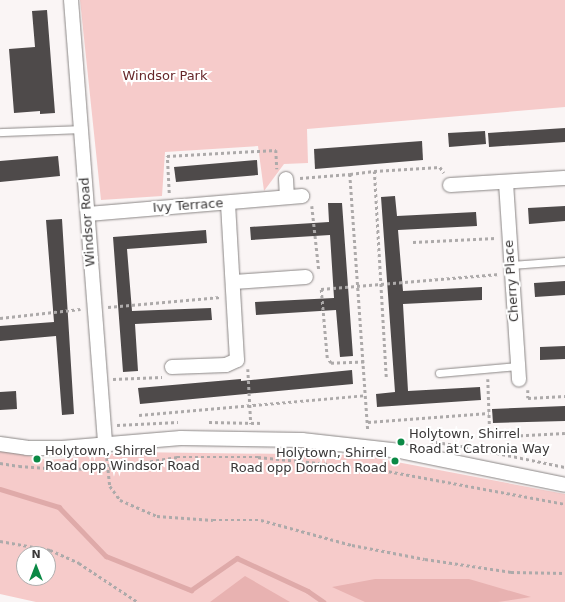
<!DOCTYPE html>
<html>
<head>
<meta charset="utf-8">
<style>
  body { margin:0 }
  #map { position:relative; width:565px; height:602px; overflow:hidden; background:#faf5f5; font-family:"DejaVu Sans",sans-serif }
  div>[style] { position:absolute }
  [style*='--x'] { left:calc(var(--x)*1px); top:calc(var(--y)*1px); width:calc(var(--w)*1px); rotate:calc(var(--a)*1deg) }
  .green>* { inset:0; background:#f6cbca }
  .forest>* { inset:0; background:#e8b2b1 }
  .stream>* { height:4.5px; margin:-2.25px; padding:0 2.25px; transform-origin:2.25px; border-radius:2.25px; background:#dfaaa9 }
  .building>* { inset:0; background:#4e4a4a }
  .path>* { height:2.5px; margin-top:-1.25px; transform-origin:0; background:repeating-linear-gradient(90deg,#adaaaa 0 3px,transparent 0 6px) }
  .roads { filter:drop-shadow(0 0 1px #8a8685) drop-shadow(0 0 1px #8a8685) }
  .service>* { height:7px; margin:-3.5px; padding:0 3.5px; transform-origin:3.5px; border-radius:3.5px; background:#fff }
  .minor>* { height:14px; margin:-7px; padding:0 7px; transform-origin:7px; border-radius:7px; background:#fff }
  .dots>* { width:11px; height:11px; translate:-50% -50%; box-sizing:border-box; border:2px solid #fff; border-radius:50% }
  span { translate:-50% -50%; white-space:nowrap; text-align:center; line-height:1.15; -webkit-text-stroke:4px #fff; paint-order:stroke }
  .park-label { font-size:13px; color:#67272a }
  .street-label { font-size:13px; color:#3a3838 }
  .poi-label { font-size:13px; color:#3a3838 }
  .left { translate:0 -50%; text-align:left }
  .right { translate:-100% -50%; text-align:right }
  .north { position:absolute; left:16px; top:546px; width:40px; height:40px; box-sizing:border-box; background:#fff; border:1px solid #b0afaf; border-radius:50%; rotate:0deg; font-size:11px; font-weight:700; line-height:16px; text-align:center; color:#3a3838 }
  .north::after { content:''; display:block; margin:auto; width:14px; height:18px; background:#0b8945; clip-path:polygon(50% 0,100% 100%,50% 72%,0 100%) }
</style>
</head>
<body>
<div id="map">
  <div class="green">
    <div style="clip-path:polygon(80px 0,565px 0,565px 107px,307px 129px,308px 163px,284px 164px,264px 191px,258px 146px,165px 152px,162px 196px,101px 200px)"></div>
    <div style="clip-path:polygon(evenodd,0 450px,49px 460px,131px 452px,360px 455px,565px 494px,565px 602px,36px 602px,0 594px,0 450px,24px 554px,48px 554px,48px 578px,24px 578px,24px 554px)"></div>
  </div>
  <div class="forest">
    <div style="clip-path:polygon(245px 576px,290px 602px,210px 602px)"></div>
    <div style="clip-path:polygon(375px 579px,469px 579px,531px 597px,498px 602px,365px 602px,332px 587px)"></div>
  </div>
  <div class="stream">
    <div style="--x:0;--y:489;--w:62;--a:17"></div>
    <div style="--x:59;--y:507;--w:68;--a:46.2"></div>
    <div style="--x:106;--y:556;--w:92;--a:21.8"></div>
    <div style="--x:191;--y:590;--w:56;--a:-34.8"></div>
    <div style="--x:237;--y:558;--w:78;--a:24.9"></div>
    <div style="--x:308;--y:591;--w:19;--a:35"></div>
  </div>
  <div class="building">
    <div style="clip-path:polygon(47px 10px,55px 113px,40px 114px,40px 111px,14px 113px,9px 49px,35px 47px,32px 11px)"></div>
    <div style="clip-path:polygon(565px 128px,565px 142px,489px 147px,488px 133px)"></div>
    <div style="clip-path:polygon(485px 131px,486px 144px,449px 147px,448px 133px)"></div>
    <div style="clip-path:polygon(422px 141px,423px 160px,315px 169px,314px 149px)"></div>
    <div style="clip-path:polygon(58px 156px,60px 176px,0 182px,0 161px)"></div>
    <div style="clip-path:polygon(257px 160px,258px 175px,176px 182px,174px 167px)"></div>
    <div style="clip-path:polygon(395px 196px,397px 216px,476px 212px,477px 226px,398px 230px,403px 291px,482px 287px,482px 300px,403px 304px,408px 391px,480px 387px,481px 400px,377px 407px,376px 394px,395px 392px,381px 197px)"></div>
    <div style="clip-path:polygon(328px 203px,342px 203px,353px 356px,340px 357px,336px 310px,256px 315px,255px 302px,334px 298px,330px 235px,251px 240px,250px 227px,329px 222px)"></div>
    <div style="clip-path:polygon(565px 206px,565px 221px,529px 224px,528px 208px)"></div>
    <div style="clip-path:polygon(62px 219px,74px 414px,62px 415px,56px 336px,0 341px,0 326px,54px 322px,46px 220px)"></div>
    <div style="clip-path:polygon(206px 230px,207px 243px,127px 249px,132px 311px,211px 308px,212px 320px,135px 324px,138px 371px,123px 372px,113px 237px)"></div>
    <div style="clip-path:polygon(565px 281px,565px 295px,535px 297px,534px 283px)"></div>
    <div style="clip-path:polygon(565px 346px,565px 359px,540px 360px,540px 347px)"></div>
    <div style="clip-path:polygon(352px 370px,353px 384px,140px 404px,138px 388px,241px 379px,241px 381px)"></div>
    <div style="clip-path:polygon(16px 391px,17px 409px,0 410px,0 392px)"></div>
    <div style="clip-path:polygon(565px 406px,565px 421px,493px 423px,492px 409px)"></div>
  </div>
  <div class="path">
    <div style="--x:350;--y:174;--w:24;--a:-7"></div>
    <div style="--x:300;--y:178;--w:50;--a:-4.6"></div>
    <div style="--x:350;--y:174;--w:258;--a:86"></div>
    <div style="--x:169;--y:193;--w:37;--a:-93"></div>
    <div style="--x:167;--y:156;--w:109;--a:-3.2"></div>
    <div style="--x:276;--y:150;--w:19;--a:87"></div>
    <div style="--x:312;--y:206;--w:64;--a:83.8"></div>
    <div style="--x:413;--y:242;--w:83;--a:-2.8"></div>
    <div style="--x:108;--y:307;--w:113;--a:-5.1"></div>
    <div style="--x:0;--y:318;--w:81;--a:-6.3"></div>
    <div style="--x:364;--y:362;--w:33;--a:178"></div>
    <div style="--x:331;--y:363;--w:6;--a:-129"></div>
    <div style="--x:327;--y:358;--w:69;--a:-95"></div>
    <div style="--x:321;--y:289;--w:179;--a:-4.8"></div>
    <div style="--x:248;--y:369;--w:55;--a:86.9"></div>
    <div style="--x:386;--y:377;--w:206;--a:-93.3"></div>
    <div style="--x:374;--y:171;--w:66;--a:-3.5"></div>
    <div style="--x:440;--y:167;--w:7;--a:56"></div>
    <div style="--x:113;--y:379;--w:49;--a:-2.3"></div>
    <div style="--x:488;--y:379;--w:58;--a:88"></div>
    <div style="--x:490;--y:437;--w:75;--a:-3.1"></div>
    <div style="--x:528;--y:390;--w:8;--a:90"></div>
    <div style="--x:528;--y:398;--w:37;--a:-3"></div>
    <div style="--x:139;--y:415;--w:228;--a:-5"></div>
    <div style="--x:209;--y:422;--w:53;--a:1.1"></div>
    <div style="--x:368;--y:422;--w:121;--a:-4.3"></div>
    <div style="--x:117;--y:425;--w:61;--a:-2.8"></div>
    <div style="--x:430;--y:441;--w:44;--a:9.2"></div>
    <div style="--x:473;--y:448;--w:94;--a:11.7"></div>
    <div style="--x:107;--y:458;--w:28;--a:84"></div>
    <div style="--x:110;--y:486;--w:17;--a:54"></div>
    <div style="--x:120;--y:500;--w:40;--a:23.4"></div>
    <div style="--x:157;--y:516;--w:56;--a:4.1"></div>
    <div style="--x:213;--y:520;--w:48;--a:0"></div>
    <div style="--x:261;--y:520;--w:94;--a:15.4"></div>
    <div style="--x:352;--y:545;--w:74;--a:10.9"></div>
    <div style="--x:425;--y:559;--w:87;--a:8.6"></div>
    <div style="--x:511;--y:572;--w:54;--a:1.1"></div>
    <div style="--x:0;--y:463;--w:19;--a:9"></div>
    <div style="--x:19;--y:466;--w:42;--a:4.1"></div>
    <div style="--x:61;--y:469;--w:48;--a:-1.2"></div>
    <div style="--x:109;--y:468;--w:69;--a:-9.2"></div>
    <div style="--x:177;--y:457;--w:81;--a:0"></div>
    <div style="--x:258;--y:457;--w:114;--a:5.6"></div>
    <div style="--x:371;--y:468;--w:197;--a:10.5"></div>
    <div style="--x:0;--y:541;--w:51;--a:10.2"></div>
    <div style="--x:50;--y:550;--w:32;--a:24"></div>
    <div style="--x:79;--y:563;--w:71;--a:33.5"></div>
  </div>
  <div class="roads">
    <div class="service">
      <div style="--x:0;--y:132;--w:80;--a:-2.1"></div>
      <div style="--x:511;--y:265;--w:54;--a:-4.2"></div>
      <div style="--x:439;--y:373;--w:79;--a:-5.1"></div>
    </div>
    <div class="minor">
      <div style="--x:71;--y:0;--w:446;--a:85.6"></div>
      <div style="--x:286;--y:179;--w:18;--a:87"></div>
      <div style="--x:506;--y:183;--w:197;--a:86.2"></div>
      <div style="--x:450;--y:185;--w:115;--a:-3.5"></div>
      <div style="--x:88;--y:214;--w:215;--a:-4.8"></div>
      <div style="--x:234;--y:282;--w:72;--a:-4"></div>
      <div style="--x:172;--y:367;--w:54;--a:-2.1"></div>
      <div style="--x:226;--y:365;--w:12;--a:-24"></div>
      <div style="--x:237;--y:360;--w:157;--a:-93.3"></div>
      <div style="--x:0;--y:444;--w:27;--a:8"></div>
      <div style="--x:27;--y:448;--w:35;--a:0"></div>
      <div style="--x:62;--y:448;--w:119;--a:-4.8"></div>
      <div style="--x:181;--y:438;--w:121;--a:0.9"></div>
      <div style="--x:302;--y:440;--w:99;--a:6.4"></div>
      <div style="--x:400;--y:451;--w:168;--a:11.6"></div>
    </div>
  </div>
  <div class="dots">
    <div style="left:401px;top:442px;background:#0b8945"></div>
    <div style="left:37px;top:459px;background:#0b8945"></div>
    <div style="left:395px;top:461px;background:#0b8945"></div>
  </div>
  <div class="park-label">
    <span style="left:165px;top:76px">Windsor Park</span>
  </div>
  <div class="street-label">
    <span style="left:188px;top:206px;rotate:-4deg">Ivy Terrace</span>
    <span style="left:88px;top:222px;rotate:-94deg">Windsor Road</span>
    <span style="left:512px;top:281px;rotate:-94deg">Cherry Place</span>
  </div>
  <div class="poi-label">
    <span class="left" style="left:409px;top:442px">Holytown, Shirrel<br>Road at Catronia Way</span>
    <span class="left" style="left:45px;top:459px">Holytown, Shirrel<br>Road opp Windsor Road</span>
    <span class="right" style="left:387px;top:461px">Holytown, Shirrel<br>Road opp Dornoch Road</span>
  </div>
  <div class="north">N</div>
</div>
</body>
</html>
